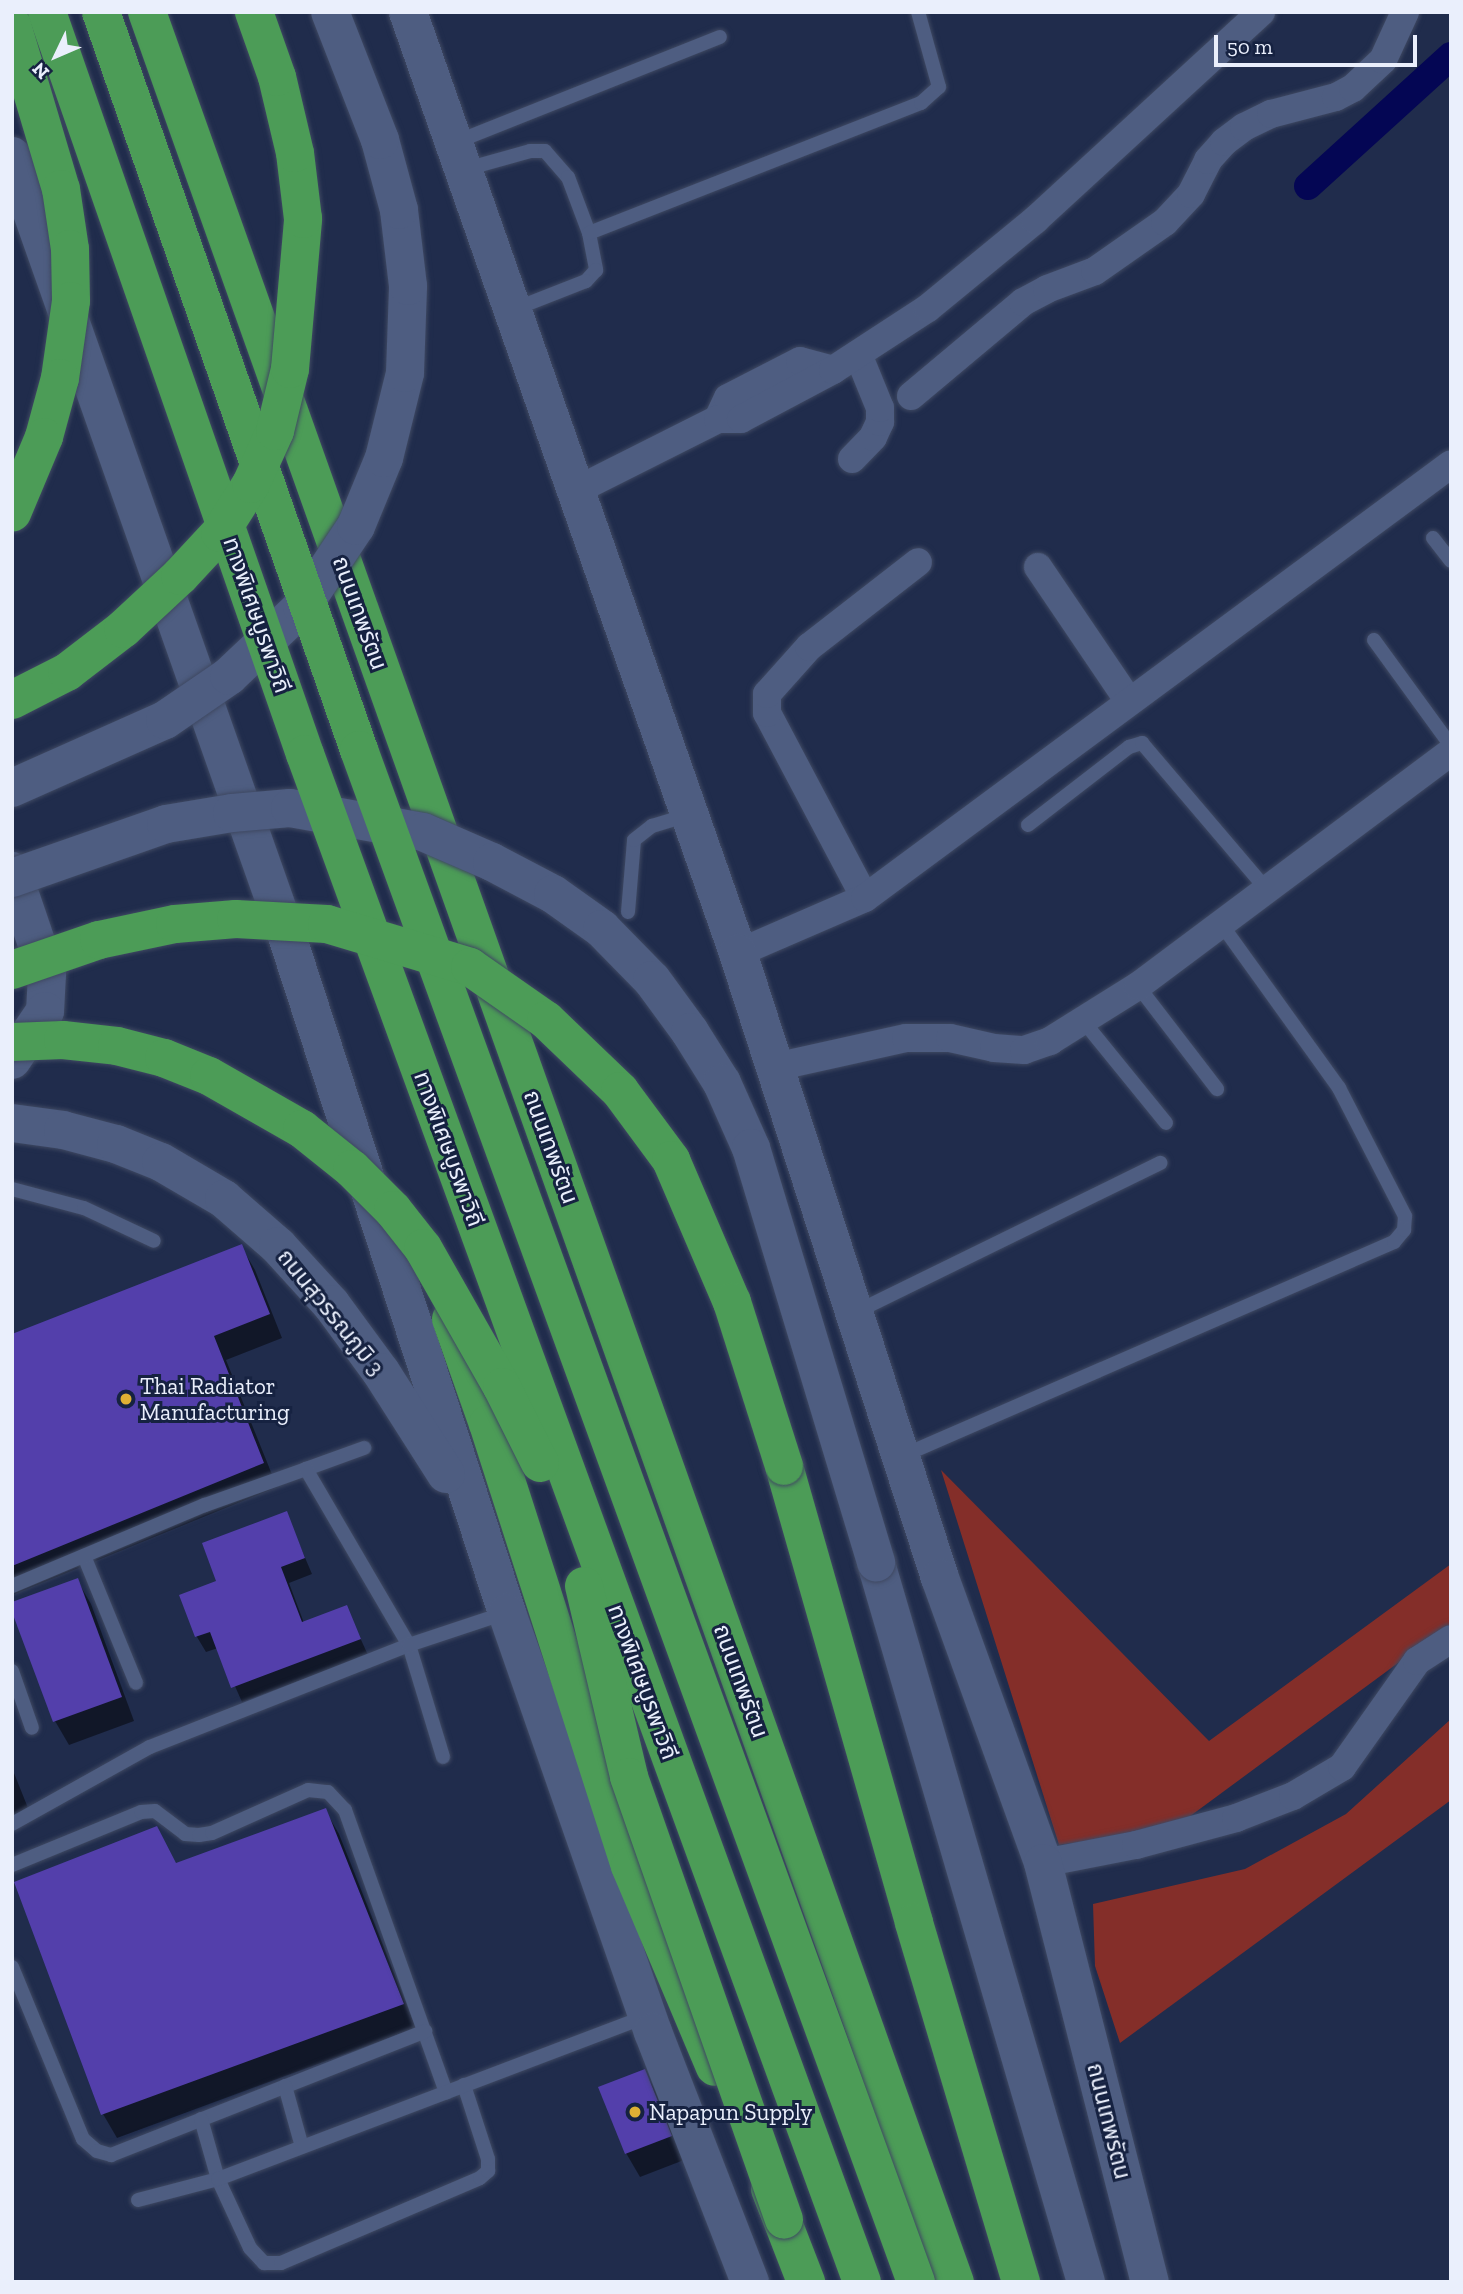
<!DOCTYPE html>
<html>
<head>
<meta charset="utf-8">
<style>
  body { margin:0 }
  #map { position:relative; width:1463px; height:2294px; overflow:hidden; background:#202c4c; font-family:"Zilla Slab","Noto Sans Thai",serif }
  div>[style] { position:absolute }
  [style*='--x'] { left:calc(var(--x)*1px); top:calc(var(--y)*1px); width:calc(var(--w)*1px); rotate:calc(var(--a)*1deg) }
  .green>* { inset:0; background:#842e29 }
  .shadow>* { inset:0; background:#0007 }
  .canal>* { height:28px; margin:-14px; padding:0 14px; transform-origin:14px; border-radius:14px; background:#040654 }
  .building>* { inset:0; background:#533fab }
  .roads { filter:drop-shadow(0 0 2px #3f4962) drop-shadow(0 0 2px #3f4962) }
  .lane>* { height:14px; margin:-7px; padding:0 7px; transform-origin:7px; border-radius:7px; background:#4e5d81 }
  .street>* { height:28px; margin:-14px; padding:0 14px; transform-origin:14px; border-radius:14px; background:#4e5d81 }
  .secondary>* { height:38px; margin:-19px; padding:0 19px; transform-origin:19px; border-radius:19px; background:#4e5d81 }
  .highway>* { height:38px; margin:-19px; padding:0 19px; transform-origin:19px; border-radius:19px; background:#4c9c57 }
  .bridges { filter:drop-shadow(0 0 2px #3f4962) drop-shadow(0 0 2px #3f4962) }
  .secondary-bridge>* { height:38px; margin:-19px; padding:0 19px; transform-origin:19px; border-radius:19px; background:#4e5d81 }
  .highway-bridge>* { height:38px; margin:-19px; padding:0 19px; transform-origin:19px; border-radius:19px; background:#4c9c57 }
  .dots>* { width:19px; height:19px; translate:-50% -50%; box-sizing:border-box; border:4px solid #162241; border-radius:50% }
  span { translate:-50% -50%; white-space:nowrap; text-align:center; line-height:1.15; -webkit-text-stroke:6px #162241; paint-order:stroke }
  .street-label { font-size:23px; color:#eaeffc }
  .poi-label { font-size:23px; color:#eaeffc }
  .left { translate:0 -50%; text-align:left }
  .frame { position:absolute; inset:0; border:14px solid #eaeffc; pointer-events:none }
  .north { position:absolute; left:21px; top:21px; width:70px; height:70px; -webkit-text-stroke:5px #162241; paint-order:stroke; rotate:226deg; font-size:19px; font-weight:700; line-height:28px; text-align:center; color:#eaeffc }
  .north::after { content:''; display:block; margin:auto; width:24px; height:32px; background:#eaeffc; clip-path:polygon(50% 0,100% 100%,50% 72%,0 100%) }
  .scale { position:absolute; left:1214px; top:35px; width:203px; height:32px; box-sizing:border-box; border:4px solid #eaeffc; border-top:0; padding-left:9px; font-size:21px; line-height:24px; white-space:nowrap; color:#eaeffc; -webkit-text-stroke:5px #162241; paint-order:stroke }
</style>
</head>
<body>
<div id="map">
  <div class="green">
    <div style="clip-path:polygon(941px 1470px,1209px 1741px,1451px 1564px,1451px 1624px,1174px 1828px,1059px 1845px)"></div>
    <div style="clip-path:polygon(1451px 1719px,1451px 1800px,1120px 2043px,1095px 1966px,1093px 1904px,1245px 1869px,1346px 1814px)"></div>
  </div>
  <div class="shadow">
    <div style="clip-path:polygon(241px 1246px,255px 1270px,282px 1338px,226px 1360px,277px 1487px,12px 1595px,12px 1335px)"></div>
    <div style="clip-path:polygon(286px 1513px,312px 1574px,289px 1583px,304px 1623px,346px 1607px,368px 1655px,242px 1702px,218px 1648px,206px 1652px,197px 1637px,181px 1596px,218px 1582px)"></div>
    <div style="clip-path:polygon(77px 1580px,91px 1604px,134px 1721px,69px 1745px,55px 1721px)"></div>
    <div style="clip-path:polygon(12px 1768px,30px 1813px,12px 1820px)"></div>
    <div style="clip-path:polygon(325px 1810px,339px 1834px,416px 2028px,117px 2138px,103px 2114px,178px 1872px)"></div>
    <div style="clip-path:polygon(644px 2071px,658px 2095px,684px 2160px,640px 2177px,626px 2153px)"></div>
  </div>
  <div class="canal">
    <div style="--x:1308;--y:186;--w:193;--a:-42.3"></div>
  </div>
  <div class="building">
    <div style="clip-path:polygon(242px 1244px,270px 1314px,214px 1336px,264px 1463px,12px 1566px,12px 1334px)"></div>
    <div style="clip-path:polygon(287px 1511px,305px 1558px,281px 1567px,302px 1622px,347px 1605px,361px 1639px,231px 1688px,210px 1632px,195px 1637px,179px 1595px,216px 1581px,202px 1543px)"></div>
    <div style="clip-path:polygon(78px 1578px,122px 1697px,53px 1722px,12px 1612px,12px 1602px)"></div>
    <div style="clip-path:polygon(326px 1808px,404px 2004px,101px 2115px,14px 1882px,157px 1826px,176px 1863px)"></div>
    <div style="clip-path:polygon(645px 2069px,672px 2136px,625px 2154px,598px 2087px)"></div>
  </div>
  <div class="roads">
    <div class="lane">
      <div style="--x:456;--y:142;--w:284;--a:-21.7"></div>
      <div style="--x:466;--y:169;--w:66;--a:-15.7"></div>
      <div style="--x:530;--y:151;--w:15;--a:0"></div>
      <div style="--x:545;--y:151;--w:35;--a:49"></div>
      <div style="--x:568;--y:177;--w:60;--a:69.4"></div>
      <div style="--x:589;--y:233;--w:38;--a:79"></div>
      <div style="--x:596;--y:270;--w:15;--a:132"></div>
      <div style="--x:586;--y:281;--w:76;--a:158.5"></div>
      <div style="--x:589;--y:233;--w:357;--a:-21.4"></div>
      <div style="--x:921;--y:103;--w:24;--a:-42"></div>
      <div style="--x:939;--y:87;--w:78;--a:-105.6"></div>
      <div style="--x:1433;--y:538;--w:29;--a:52"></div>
      <div style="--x:1374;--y:640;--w:131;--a:54"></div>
      <div style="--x:1028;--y:825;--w:128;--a:-37.7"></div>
      <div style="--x:1129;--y:747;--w:14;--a:-17"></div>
      <div style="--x:1142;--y:743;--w:193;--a:49.6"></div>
      <div style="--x:628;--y:912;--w:72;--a:-85.2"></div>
      <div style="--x:634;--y:840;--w:23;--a:-38"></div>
      <div style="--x:652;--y:826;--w:37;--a:-17"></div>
      <div style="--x:1138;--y:986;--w:130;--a:52.5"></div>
      <div style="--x:1084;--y:1022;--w:130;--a:50.9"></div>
      <div style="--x:12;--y:1189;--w:74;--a:14.8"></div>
      <div style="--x:84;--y:1208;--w:77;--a:25.2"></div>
      <div style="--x:856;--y:1312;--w:339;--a:-26.1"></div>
      <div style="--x:902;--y:1456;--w:537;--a:-23.51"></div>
      <div style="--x:1394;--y:1242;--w:16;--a:-50"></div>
      <div style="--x:1404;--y:1230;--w:14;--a:-86"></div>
      <div style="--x:1405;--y:1216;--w:144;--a:-117.3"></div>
      <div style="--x:1339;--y:1088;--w:202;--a:-125.7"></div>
      <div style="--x:306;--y:1469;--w:62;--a:-19.9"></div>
      <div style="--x:84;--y:1556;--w:137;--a:67.7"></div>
      <div style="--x:12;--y:1586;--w:209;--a:-22.8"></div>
      <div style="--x:205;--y:1505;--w:107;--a:-19.6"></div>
      <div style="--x:306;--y:1469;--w:204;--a:59.7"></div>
      <div style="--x:409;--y:1645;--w:117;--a:73.1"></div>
      <div style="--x:12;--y:1671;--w:60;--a:70.7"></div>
      <div style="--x:12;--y:1824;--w:158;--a:-29.2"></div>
      <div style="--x:150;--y:1747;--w:278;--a:-21.5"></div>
      <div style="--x:409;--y:1645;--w:101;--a:-18.4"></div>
      <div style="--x:12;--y:1865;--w:139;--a:-22.3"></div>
      <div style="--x:141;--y:1812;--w:14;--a:-4"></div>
      <div style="--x:155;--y:1811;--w:38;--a:37"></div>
      <div style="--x:185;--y:1834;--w:14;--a:4"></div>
      <div style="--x:199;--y:1835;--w:13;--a:-9"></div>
      <div style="--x:212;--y:1833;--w:105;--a:-24.1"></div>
      <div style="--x:308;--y:1790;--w:20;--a:6"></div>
      <div style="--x:328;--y:1792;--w:25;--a:47"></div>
      <div style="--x:345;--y:1810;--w:300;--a:70.3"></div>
      <div style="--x:12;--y:1967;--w:186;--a:67.6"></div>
      <div style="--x:83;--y:2139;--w:18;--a:41"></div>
      <div style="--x:97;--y:2151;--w:15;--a:16"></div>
      <div style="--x:111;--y:2155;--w:338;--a:-21.5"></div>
      <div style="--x:285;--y:2086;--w:63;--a:74.4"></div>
      <div style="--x:201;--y:2119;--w:62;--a:74.2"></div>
      <div style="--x:218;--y:2179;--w:76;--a:65.1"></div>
      <div style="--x:250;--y:2248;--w:21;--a:47"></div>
      <div style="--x:264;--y:2263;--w:17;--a:0"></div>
      <div style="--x:281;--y:2263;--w:216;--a:-23.1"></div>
      <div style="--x:480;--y:2178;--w:11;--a:-41"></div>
      <div style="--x:488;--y:2171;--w:12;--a:-90"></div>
      <div style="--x:488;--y:2159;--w:78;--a:-108"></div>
      <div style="--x:138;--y:2200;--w:83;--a:-14.7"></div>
      <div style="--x:218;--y:2179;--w:458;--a:-20.8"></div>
    </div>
    <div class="street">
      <div style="--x:911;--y:396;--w:146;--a:-40"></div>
      <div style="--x:1023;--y:302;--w:27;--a:-28"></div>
      <div style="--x:1047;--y:289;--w:51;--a:-20.6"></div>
      <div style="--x:1095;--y:271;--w:85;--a:-35"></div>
      <div style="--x:1165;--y:222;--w:38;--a:-47"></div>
      <div style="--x:1191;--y:194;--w:38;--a:-63"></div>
      <div style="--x:1208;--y:160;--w:24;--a:-48"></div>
      <div style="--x:1224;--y:142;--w:25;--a:-37"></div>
      <div style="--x:1244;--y:127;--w:30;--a:-26"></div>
      <div style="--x:1271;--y:114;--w:67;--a:-14.7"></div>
      <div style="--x:1336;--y:97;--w:19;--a:-28"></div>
      <div style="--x:1353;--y:88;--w:41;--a:-43"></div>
      <div style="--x:1383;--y:60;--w:53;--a:-65.4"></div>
      <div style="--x:718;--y:419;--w:23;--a:-65"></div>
      <div style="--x:728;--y:398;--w:81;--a:-27.2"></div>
      <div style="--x:800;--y:361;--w:34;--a:15"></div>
      <div style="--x:852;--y:459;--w:30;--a:-46"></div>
      <div style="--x:873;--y:437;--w:17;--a:-65"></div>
      <div style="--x:880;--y:422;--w:14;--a:-90"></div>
      <div style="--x:880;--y:408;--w:58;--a:-112.2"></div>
      <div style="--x:577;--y:490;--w:158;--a:-26.7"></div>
      <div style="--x:718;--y:419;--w:23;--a:0"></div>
      <div style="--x:741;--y:419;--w:104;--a:-28"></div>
      <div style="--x:833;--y:370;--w:113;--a:-33.1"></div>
      <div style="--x:928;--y:308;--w:139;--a:-39.4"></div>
      <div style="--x:1035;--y:220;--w:307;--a:-42.6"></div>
      <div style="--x:1038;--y:567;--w:161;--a:55.9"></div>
      <div style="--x:865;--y:898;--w:209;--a:-117.9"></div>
      <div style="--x:767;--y:713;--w:19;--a:-90"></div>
      <div style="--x:767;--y:694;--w:63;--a:-48.2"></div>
      <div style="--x:809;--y:647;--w:138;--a:-37.9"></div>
      <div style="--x:738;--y:953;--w:138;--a:-23.4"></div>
      <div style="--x:865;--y:898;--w:729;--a:-36.52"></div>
      <div style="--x:775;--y:1067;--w:134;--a:-12.5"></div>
      <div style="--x:906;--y:1038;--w:44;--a:0"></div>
      <div style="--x:950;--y:1038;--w:45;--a:12.8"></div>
      <div style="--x:994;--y:1048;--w:30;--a:4"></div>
      <div style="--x:1024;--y:1050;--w:28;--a:-19"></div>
      <div style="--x:1050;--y:1041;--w:104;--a:-32"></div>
      <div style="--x:1138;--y:986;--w:391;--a:-36.8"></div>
      <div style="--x:1043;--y:1863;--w:95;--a:-11"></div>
      <div style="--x:1136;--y:1845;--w:104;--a:-15.1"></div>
      <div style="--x:1236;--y:1818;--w:61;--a:-21.1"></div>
      <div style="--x:1293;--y:1796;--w:57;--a:-30.6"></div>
      <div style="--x:1342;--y:1767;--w:130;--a:-54.7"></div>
      <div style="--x:1417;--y:1661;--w:40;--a:-32.9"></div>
    </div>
    <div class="secondary">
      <div style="--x:408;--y:12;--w:997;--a:70.67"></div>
      <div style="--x:738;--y:953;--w:657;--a:72.09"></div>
      <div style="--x:940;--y:1578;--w:303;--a:70.1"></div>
      <div style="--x:1043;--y:1863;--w:432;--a:75.7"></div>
      <div style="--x:12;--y:156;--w:818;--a:70.57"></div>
      <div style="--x:284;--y:927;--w:721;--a:71.99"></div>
      <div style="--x:507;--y:1613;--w:444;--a:70.8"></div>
      <div style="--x:653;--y:2032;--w:268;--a:68.8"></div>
      <div style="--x:12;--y:871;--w:109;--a:71.2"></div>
      <div style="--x:47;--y:974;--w:37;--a:93"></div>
      <div style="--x:45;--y:1011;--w:59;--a:124"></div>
      <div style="--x:12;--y:1123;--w:51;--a:7.8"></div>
      <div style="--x:63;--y:1130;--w:55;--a:14.8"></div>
      <div style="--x:116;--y:1144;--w:48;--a:21.8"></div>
      <div style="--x:161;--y:1162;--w:73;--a:30.4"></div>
      <div style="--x:224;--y:1199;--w:72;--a:41"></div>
      <div style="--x:278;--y:1246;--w:79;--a:47.6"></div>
      <div style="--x:331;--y:1304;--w:84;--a:53.7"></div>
      <div style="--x:381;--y:1372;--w:121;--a:57.5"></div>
      <div style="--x:876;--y:1563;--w:749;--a:73.72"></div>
    </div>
    <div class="highway">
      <div style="--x:147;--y:12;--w:2410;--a:70.41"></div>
      <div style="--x:451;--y:1319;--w:111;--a:70.6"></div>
      <div style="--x:488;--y:1424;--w:464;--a:72.2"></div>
      <div style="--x:630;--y:1866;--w:218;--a:67.1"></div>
      <div style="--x:784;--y:1466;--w:475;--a:74.1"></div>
      <div style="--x:914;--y:1923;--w:375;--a:73.4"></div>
      <div style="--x:770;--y:2189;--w:100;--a:68.8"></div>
    </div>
  </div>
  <div class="bridges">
    <div class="secondary-bridge">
      <div style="--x:12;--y:788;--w:167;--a:-24"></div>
      <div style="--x:165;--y:720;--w:78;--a:-34.5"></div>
      <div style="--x:229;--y:676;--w:100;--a:-43.4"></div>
      <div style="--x:302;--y:607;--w:97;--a:-56.3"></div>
      <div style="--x:356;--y:526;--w:74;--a:-67.6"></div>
      <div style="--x:384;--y:458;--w:88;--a:-76.1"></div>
      <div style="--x:405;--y:373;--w:87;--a:-88"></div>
      <div style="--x:408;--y:286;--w:77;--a:-96.8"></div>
      <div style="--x:399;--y:210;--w:73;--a:-105.2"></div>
      <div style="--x:380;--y:140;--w:137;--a:-111.3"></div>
      <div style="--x:12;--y:878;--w:163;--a:-19.3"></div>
      <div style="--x:166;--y:824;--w:67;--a:-9.5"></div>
      <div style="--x:232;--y:813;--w:58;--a:-4.9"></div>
      <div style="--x:290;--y:808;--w:135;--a:10.2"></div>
      <div style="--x:423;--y:832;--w:75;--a:23.5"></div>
      <div style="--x:492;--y:862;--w:69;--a:27.7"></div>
      <div style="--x:553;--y:894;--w:60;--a:35.5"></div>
      <div style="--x:602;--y:929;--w:71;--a:45.6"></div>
      <div style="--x:652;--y:980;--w:64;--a:53.8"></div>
      <div style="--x:690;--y:1032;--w:60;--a:57.9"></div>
      <div style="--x:722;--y:1083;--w:71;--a:66"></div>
      <div style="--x:751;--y:1148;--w:433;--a:73.2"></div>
    </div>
    <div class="highway-bridge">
      <div style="--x:47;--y:12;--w:786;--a:70.83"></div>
      <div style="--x:305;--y:754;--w:1626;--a:69.97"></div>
      <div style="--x:101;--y:12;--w:782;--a:70.73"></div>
      <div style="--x:359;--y:750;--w:1630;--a:70.02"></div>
      <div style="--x:12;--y:25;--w:171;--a:73.4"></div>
      <div style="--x:61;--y:189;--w:61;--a:81.5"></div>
      <div style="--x:70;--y:249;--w:52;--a:88.9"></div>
      <div style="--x:71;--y:301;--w:78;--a:98.1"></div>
      <div style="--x:60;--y:378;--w:61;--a:105.2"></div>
      <div style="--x:44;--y:437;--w:82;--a:112.8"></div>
      <div style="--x:12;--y:700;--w:62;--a:-27"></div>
      <div style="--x:67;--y:672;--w:71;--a:-37.5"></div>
      <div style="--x:123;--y:629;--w:78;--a:-42.9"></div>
      <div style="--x:180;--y:576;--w:59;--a:-47.1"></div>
      <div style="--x:220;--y:533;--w:58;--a:-57.7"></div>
      <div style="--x:251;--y:484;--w:58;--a:-65.6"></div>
      <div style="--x:275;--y:431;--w:64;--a:-76.4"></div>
      <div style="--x:290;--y:369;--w:151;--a:-85"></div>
      <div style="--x:303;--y:219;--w:66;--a:-96.9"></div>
      <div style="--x:295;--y:153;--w:78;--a:-103.3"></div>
      <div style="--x:277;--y:77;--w:69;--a:-109.5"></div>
      <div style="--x:12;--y:970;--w:92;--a:-19"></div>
      <div style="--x:99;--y:940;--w:78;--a:-11.9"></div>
      <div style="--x:175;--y:924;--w:61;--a:-4.7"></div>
      <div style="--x:236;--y:919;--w:91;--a:3.1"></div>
      <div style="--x:327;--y:924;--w:149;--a:16.7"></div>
      <div style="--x:470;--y:967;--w:93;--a:34.9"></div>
      <div style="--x:546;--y:1020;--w:103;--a:43.8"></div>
      <div style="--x:620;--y:1091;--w:86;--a:53.5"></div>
      <div style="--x:671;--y:1160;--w:155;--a:66.8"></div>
      <div style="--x:732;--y:1302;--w:172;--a:72.4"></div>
      <div style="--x:12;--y:1042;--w:51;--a:-2.2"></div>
      <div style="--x:63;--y:1040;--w:54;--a:6.3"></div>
      <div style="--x:117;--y:1046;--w:49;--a:14.3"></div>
      <div style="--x:164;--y:1058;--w:48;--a:21.8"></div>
      <div style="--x:209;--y:1076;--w:107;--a:29.7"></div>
      <div style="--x:302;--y:1129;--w:64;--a:38.7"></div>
      <div style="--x:352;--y:1169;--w:58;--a:45"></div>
      <div style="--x:393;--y:1210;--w:48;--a:51.7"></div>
      <div style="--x:423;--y:1248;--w:160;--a:60.4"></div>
      <div style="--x:502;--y:1387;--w:85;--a:63.4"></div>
      <div style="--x:584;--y:1586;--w:196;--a:76.7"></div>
      <div style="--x:629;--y:1777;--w:469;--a:70.7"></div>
    </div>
  </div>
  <div class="dots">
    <div style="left:126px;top:1399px;background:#dfb034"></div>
    <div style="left:635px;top:2112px;background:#dfb034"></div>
  </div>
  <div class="street-label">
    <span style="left:360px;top:613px;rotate:70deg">ถนนเทพรัตน</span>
    <span style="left:257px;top:615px;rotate:71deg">ทางพิเศษบูรพาวิถี</span>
    <span style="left:551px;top:1147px;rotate:70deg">ถนนเทพรัตน</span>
    <span style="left:449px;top:1149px;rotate:70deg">ทางพิเศษบูรพาวิถี</span>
    <span style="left:331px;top:1312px;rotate:51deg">ถนนสุวรรณภูมิ 3</span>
    <span style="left:741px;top:1681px;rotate:70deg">ถนนเทพรัตน</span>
    <span style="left:643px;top:1682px;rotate:70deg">ทางพิเศษบูรพาวิถี</span>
    <span style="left:1109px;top:2121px;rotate:76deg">ถนนเทพรัตน</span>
  </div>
  <div class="poi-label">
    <span class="left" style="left:140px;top:1399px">Thai Radiator<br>Manufacturing</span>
    <span class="left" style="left:649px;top:2112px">Napapun Supply</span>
  </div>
  <div class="frame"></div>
  <div class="north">N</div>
  <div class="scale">50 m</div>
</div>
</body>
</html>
